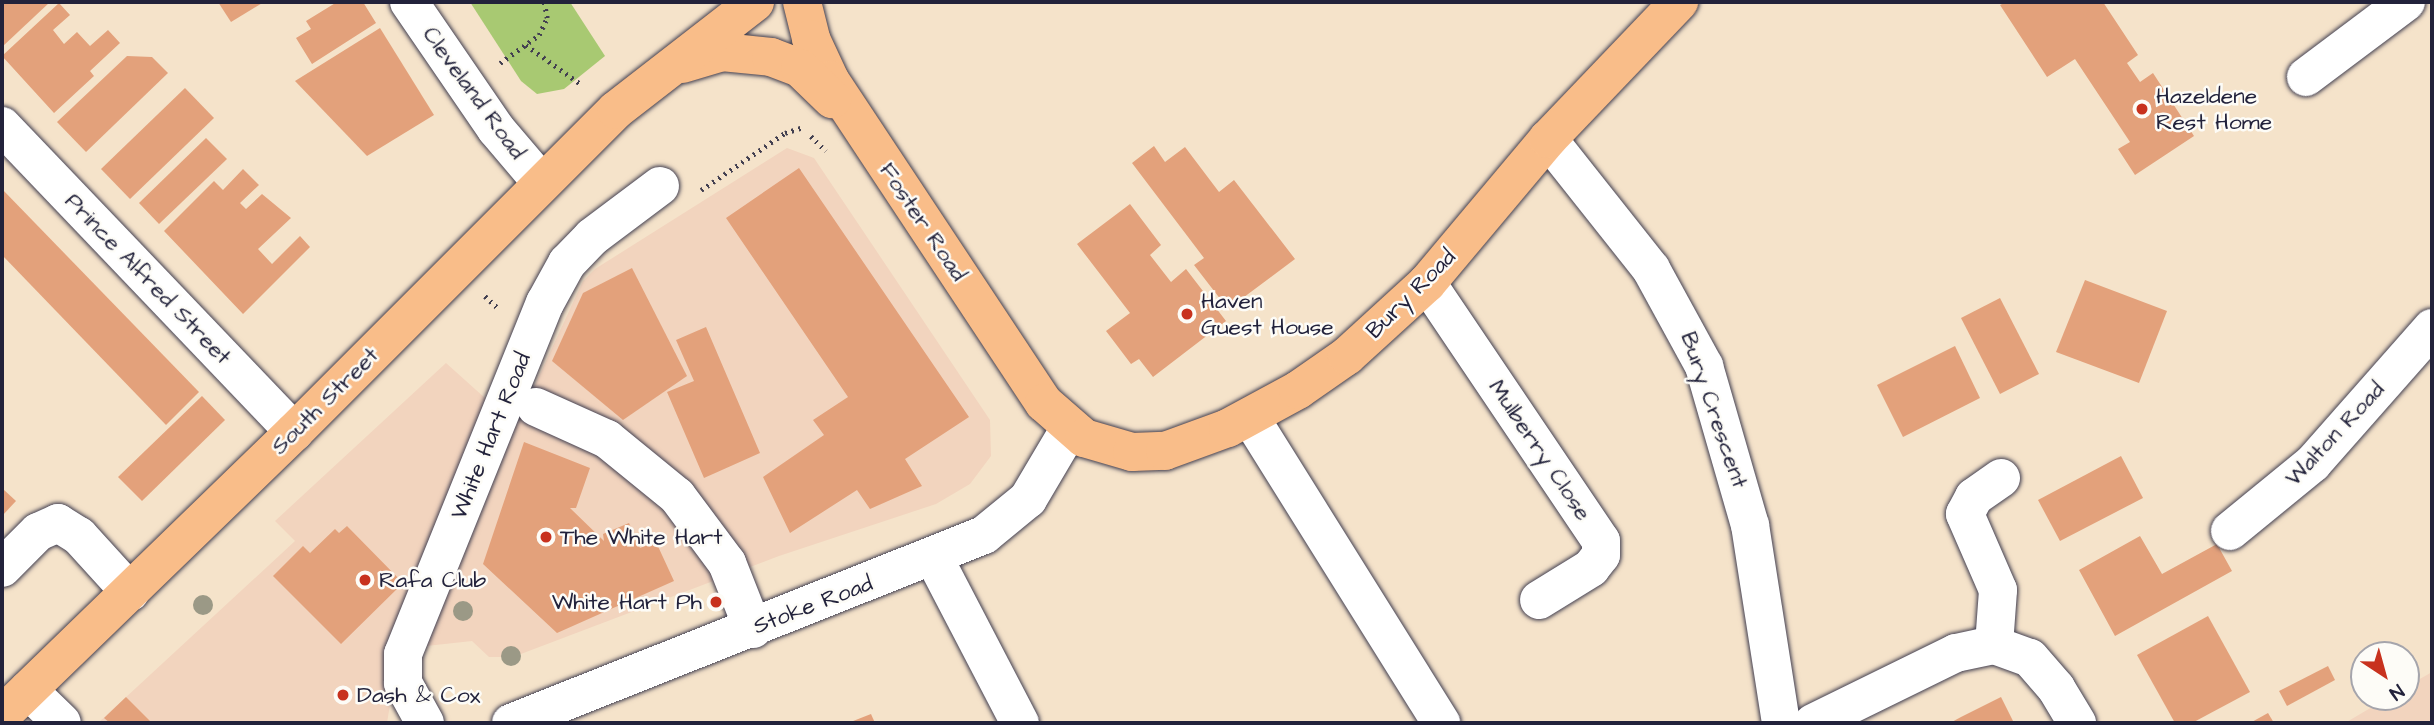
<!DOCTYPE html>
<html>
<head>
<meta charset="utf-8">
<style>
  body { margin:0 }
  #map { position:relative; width:2434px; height:725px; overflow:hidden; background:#f5e3ca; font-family:"Architects Daughter",sans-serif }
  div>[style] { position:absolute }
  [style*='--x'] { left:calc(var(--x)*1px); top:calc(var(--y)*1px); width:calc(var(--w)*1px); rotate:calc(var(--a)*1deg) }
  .built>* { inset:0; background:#f2d4be }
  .green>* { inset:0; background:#a8c972 }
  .building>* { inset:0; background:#e3a17b }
  .path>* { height:4.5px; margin-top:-2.25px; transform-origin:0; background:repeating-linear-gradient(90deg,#423f50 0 2px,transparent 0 7px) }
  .roads { filter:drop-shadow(0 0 2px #423f50) drop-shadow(0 0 2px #423f50) }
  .minor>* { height:38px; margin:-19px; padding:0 19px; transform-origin:19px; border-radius:19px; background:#fff }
  .major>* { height:38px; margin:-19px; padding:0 19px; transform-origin:19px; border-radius:19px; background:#f9bd89 }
  .trees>* { width:20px; height:20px; margin:-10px; border-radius:50%; background:#9b9986 }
  .dots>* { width:19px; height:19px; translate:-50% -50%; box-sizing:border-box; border:4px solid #fdfcf7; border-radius:50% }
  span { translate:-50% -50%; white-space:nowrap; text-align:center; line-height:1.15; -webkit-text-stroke:5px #fdfcf7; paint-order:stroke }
  .street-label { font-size:23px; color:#22223b }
  .poi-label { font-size:23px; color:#22223b }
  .left { translate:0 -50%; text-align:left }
  .right { translate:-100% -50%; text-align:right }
  .frame { position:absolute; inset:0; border:4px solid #22223b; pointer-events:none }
  .north { position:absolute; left:2350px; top:641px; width:70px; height:70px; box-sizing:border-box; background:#fdfcf7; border:2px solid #a5a5ac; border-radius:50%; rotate:144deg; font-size:19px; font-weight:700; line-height:28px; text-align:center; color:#22223b }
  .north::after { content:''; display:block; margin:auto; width:24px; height:32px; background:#c8321e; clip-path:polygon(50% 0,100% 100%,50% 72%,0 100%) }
</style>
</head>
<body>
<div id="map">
  <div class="built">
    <div style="clip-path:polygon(787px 148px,814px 158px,990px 420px,991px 456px,970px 484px,936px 504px,779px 556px,513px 657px,489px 657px,472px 641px,399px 649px,387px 723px,98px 723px,295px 541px,275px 521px,446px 363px,516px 426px,583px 281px,595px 269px)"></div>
    <div style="clip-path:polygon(2432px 672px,2432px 723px,2345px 723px,2389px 697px,2406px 697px,2406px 687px)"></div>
  </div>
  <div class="green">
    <div style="clip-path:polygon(470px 2px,570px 2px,605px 56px,564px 89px,537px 94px,521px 81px)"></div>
  </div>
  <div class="building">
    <div style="clip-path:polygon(2px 2px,50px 2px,2px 47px)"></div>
    <div style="clip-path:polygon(218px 2px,264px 2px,231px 22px)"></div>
    <div style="clip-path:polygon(337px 2px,363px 2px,376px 23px,312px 64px,296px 38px,311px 29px,306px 21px)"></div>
    <div style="clip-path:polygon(2006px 2px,2103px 2px,2138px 55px,2127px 63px,2140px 82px,2153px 73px,2194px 136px,2135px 175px,2118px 149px,2130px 142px,2075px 59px,2047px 77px,2000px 5px)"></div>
    <div style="clip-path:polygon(59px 3px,70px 15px,53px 30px,64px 44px,77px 32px,90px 46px,108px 30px,120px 43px,90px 71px,94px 76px,54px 113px,2px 56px)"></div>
    <div style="clip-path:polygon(380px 28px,434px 115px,367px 156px,295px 81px)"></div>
    <div style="clip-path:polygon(127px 56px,152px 57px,168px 73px,86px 152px,57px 122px)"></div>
    <div style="clip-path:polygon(185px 88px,214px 118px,130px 199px,101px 169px)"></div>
    <div style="clip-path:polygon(206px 138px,227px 159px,159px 224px,139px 203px)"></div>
    <div style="clip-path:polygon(1154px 146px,1165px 162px,1185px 147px,1219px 192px,1234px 180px,1295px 259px,1228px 309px,1194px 265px,1204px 258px,1132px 163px)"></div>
    <div style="clip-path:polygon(799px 168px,969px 417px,905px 459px,922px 486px,870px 509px,857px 490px,790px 533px,763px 477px,824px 435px,813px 420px,848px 397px,726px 218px)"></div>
    <div style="clip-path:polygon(243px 169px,259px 185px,240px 203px,246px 209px,262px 194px,291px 218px,258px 249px,272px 264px,300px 236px,310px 247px,243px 314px,164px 231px,214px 181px,223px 190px)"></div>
    <div style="clip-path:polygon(2px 189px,199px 392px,166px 425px,2px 255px)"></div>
    <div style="clip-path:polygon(1130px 204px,1161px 245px,1150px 255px,1171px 282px,1186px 269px,1226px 321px,1153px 377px,1139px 359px,1131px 364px,1106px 331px,1130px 313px,1077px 244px)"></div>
    <div style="clip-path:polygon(632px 268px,687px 376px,623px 420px,552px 361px,583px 293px)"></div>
    <div style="clip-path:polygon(2085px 280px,2167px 311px,2139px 383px,2056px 352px)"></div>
    <div style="clip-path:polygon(2000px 298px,2039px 374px,2000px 394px,1961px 318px)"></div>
    <div style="clip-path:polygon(706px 327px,760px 453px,704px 478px,667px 392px,694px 381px,676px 340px)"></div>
    <div style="clip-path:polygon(1955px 346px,1980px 398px,1903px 437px,1877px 385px)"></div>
    <div style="clip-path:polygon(202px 396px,225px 420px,142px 501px,118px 477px)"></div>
    <div style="clip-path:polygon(524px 442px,590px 468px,576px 508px,570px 508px,604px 541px,603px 534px,629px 523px,640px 548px,656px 542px,674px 581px,557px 633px,483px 564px)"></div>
    <div style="clip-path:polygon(2121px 456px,2143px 498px,2060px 541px,2038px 500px)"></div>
    <div style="clip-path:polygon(3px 489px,16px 501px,2px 516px,2px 490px)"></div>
    <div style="clip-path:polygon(347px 526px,403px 583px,341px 644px,273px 576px,303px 546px,310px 553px,335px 529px,339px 533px)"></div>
    <div style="clip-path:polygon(2140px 536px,2162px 574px,2217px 544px,2232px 571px,2115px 636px,2079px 570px)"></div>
    <div style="clip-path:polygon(2208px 616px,2250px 692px,2192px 723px,2175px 723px,2137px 655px)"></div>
    <div style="clip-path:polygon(2328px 666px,2335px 680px,2287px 706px,2279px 691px)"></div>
    <div style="clip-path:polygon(126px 697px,152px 723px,110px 723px,104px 718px)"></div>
    <div style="clip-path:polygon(2001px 697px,2014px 723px,1950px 723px,1961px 717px)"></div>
    <div style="clip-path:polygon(2268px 713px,2274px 723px,2250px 723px)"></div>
    <div style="clip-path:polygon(871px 714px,875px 723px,848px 723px)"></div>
  </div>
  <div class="path">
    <div style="--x:526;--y:45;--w:69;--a:35.5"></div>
    <div style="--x:500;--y:63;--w:48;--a:-35.7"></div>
    <div style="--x:539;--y:35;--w:19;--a:-65"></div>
    <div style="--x:547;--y:18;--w:16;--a:-101"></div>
    <div style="--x:811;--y:136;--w:21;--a:45"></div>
    <div style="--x:701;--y:190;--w:102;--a:-34.2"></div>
    <div style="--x:785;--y:133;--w:19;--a:-18"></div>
    <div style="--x:485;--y:296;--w:19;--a:43"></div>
  </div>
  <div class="roads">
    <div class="minor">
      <div style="--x:409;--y:2;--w:154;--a:55.6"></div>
      <div style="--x:496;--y:129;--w:71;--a:49.6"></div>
      <div style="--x:2306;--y:77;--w:125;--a:-36.9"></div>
      <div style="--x:2;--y:126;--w:423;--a:46.3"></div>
      <div style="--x:1548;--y:139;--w:166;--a:51.6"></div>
      <div style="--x:1651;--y:269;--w:111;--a:61.3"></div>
      <div style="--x:1704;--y:366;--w:166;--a:73.9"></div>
      <div style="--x:1750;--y:525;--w:200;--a:81.1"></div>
      <div style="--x:1427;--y:283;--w:311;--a:56"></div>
      <div style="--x:1601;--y:541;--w:14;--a:90"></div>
      <div style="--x:1601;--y:555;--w:16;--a:128"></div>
      <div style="--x:1591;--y:568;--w:61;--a:148.4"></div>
      <div style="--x:536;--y:407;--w:78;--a:24.3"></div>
      <div style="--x:607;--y:439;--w:90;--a:39.2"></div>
      <div style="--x:677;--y:496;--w:84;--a:53.3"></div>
      <div style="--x:727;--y:563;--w:71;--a:68.5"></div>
      <div style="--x:1250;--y:417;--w:361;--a:58"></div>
      <div style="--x:2230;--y:531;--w:107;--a:-39.3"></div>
      <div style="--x:2313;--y:463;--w:180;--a:-48.6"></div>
      <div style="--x:934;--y:558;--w:186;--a:62.5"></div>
      <div style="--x:2;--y:568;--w:51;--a:-45"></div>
      <div style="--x:38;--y:532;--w:22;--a:-24"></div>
      <div style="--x:58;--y:523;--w:25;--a:32"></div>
      <div style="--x:79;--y:536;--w:76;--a:47.7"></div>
      <div style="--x:1994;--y:645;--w:55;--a:-85.8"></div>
      <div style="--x:1998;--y:590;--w:83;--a:-113.5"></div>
      <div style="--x:1965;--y:514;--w:19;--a:-62"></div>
      <div style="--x:1974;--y:497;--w:33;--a:-35"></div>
      <div style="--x:28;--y:690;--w:47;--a:44.1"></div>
      <div style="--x:425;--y:723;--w:46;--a:-118.8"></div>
      <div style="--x:403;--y:683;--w:29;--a:-90"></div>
      <div style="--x:403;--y:654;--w:379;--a:-68"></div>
      <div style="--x:545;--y:303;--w:46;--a:-61.2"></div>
      <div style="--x:567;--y:263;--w:36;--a:-46"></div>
      <div style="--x:592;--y:237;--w:85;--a:-36.9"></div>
      <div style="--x:511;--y:723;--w:509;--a:-21.68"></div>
      <div style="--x:984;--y:535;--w:57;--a:-39.3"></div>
      <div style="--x:1028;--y:499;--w:82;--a:-59.4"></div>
      <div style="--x:1813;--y:723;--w:159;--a:-26.1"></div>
      <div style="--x:1956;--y:653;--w:39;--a:-12"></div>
      <div style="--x:1994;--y:645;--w:38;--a:20"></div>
      <div style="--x:2030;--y:658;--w:40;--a:49"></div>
      <div style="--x:2056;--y:688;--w:41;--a:59"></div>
    </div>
    <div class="major">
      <div style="--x:802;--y:2;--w:38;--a:76"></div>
      <div style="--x:811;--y:39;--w:45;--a:65.1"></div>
      <div style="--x:830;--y:80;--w:387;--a:56.5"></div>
      <div style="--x:1044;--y:403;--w:53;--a:41.2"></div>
      <div style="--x:1084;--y:438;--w:50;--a:16.3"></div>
      <div style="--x:1132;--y:452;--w:33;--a:-2"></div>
      <div style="--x:1165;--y:451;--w:67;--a:-20.1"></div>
      <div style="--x:1228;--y:428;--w:80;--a:-28.5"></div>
      <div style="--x:1298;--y:390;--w:60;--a:-34.8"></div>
      <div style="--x:1347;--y:356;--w:108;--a:-42.4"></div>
      <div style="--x:1427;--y:283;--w:188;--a:-50"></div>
      <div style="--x:1548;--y:139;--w:190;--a:-46.3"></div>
      <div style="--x:682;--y:64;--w:42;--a:-16.7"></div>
      <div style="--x:722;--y:52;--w:49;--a:5.8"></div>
      <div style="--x:771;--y:57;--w:31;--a:21"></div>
      <div style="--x:800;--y:68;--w:45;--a:44.1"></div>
      <div style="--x:2;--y:715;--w:407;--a:-44.1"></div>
      <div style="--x:294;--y:432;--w:455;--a:-45"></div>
      <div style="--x:616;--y:110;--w:176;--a:-37.8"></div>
    </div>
  </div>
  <div class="trees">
    <div style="left:203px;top:605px"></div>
    <div style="left:463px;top:611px"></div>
    <div style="left:511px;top:656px"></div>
  </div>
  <div class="dots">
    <div style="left:2142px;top:109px;background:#c8321e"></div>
    <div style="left:1187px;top:314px;background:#c8321e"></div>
    <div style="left:546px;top:537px;background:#c8321e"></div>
    <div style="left:365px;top:580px;background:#c8321e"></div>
    <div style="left:716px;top:602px;background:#c8321e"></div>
    <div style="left:343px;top:695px;background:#c8321e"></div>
  </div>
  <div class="street-label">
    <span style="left:474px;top:93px;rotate:54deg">Cleveland Road</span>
    <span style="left:923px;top:222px;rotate:56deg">Foster Road</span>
    <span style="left:148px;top:279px;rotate:46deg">Prince Alfred Street</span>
    <span style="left:1411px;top:294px;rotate:-45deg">Bury Road</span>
    <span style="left:325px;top:401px;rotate:-45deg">South Street</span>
    <span style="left:1714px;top:410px;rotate:71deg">Bury Crescent</span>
    <span style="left:2335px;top:434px;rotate:-47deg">Walton Road</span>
    <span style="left:491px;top:436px;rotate:-68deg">White Hart Road</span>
    <span style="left:1540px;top:450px;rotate:56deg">Mulberry Close</span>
    <span style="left:813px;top:605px;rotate:-21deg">Stoke Road</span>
  </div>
  <div class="poi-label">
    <span class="left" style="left:2156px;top:109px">Hazeldene<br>Rest Home</span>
    <span class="left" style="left:1201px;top:314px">Haven<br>Guest House</span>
    <span class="left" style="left:560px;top:537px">The White Hart</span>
    <span class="left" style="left:379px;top:580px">Rafa Club</span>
    <span class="right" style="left:702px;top:602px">White Hart Ph</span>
    <span class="left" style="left:357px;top:695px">Dash &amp; Cox</span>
  </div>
  <div class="frame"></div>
  <div class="north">N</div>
</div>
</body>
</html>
